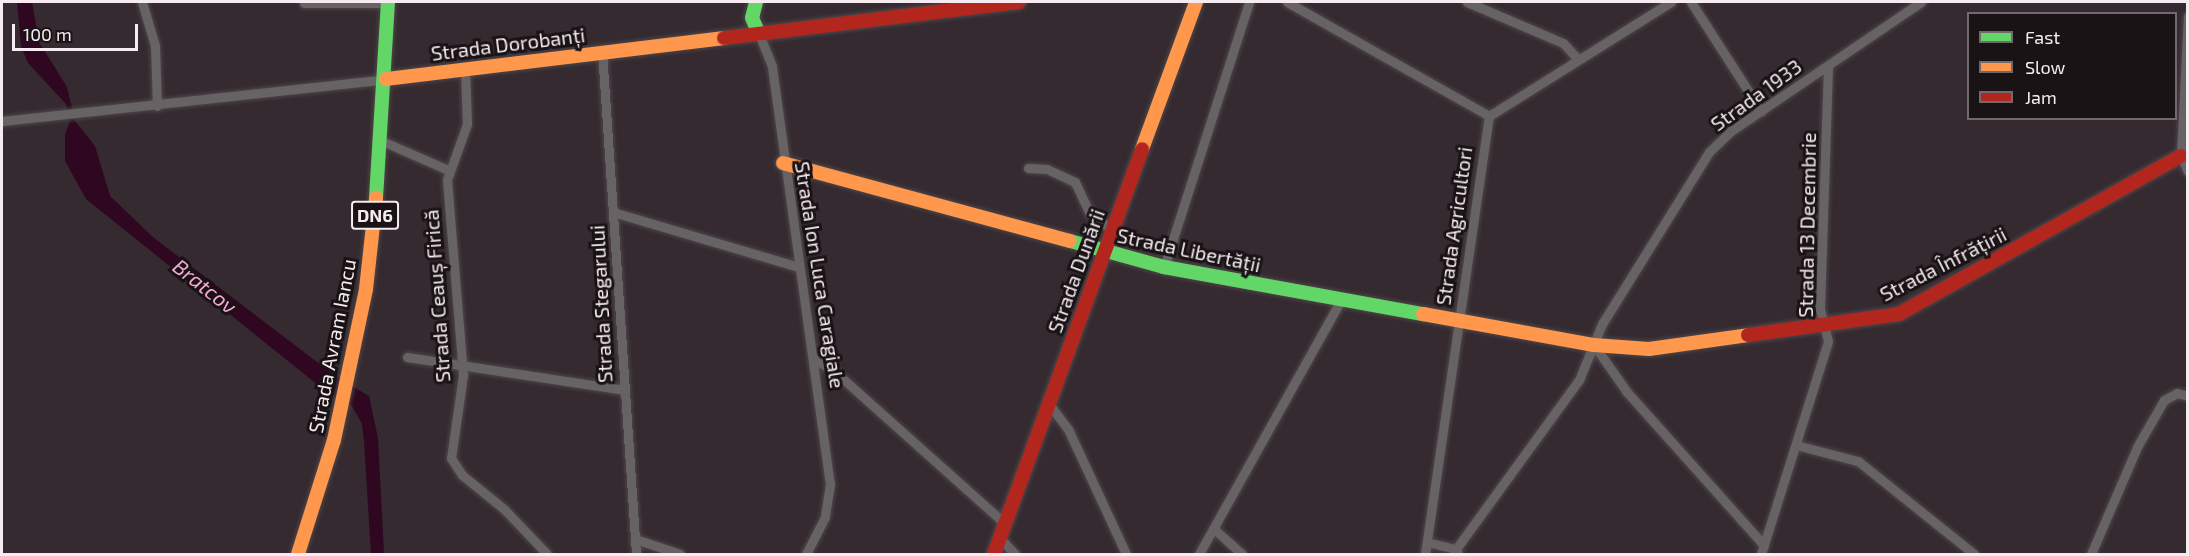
<!DOCTYPE html>
<html>
<head>
<meta charset="utf-8">
<style>
  body { margin:0 }
  #map { position:relative; width:2189px; height:556px; overflow:hidden; background:#342a2f; font-family:"Exo 2",sans-serif }
  div>[style] { position:absolute }
  [style*='--x'] { left:calc(var(--x)*1px); top:calc(var(--y)*1px); width:calc(var(--w)*1px); rotate:calc(var(--a)*1deg) }
  .water>* { inset:0; background:#2f0721 }
  .roads { filter:drop-shadow(0 0 2px #4e464a) drop-shadow(0 0 2px #4e464a) }
  .street>* { height:9px; margin:-4.5px; padding:0 4.5px; transform-origin:4.5px; border-radius:4.5px; background:#676365 }
  .fast>* { height:14px; margin:-7px; padding:0 7px; transform-origin:7px; border-radius:7px; background:#63d668 }
  .slow>* { height:14px; margin:-7px; padding:0 7px; transform-origin:7px; border-radius:7px; background:#ff974d }
  .jam>* { height:14px; margin:-7px; padding:0 7px; transform-origin:7px; border-radius:7px; background:#b3261e }
  span { translate:-50% -50%; white-space:nowrap; text-align:center; line-height:1.15; -webkit-text-stroke:6px #1a1316; paint-order:stroke }
  .shield-label span { padding:2px 4px; background:#1a1316; border:2px solid; border-radius:4px; -webkit-text-stroke-width:0 }
  .shield-label { font-size:18px; color:#f5ebf0; font-weight:700 }
  .street-label { font-size:20px; color:#f5ebf0 }
  .water-label { font-size:21px; color:#f6a7d4; font-style:italic }
  .frame { position:absolute; inset:0; border:3px solid #f5ebf0; pointer-events:none }
  .legend { position:absolute; left:1967px; top:12px; width:210px; height:108px; box-sizing:border-box; background:#1a1316; border:2px solid #72696d; margin:0; padding:8px 10px; list-style:none; font-size:18px; color:#f5ebf0 }
  .legend li { display:flex; align-items:center; gap:12px; height:30px }
  .legend b { width:30px; border:2px solid #72696d }
  .scale { position:absolute; left:12px; top:24px; width:126px; height:27px; box-sizing:border-box; border:3px solid #f5ebf0; border-top:0; padding-left:8px; font-size:18px; line-height:21px; white-space:nowrap; color:#f5ebf0; -webkit-text-stroke:4px #1a1316; paint-order:stroke }
</style>
</head>
<body>
<div id="map">
  <div class="water">
    <div style="clip-path:polygon(17px 2px,32px 2px,39px 42px,67px 87px,75px 121px,95px 146px,110px 196px,154px 238px,338px 378px,369px 396px,378px 438px,384px 554px,371px 554px,364px 441px,362px 424px,352px 406px,323px 389px,86px 199px,65px 161px,65px 135px,70px 121px,66px 104px,28px 63px,21px 46px)"></div>
  </div>
  <div class="roads">
    <div class="street">
      <div style="--x:142;--y:2;--w:46;--a:73.5"></div>
      <div style="--x:155;--y:46;--w:60;--a:88.1"></div>
      <div style="--x:1287;--y:2;--w:232;--a:29.4"></div>
      <div style="--x:1467;--y:2;--w:104;--a:23.1"></div>
      <div style="--x:1563;--y:43;--w:22;--a:47"></div>
      <div style="--x:1691;--y:2;--w:130;--a:57.3"></div>
      <div style="--x:304;--y:3;--w:84;--a:0"></div>
      <div style="--x:2188;--y:16;--w:140;--a:92.9"></div>
      <div style="--x:2181;--y:156;--w:17;--a:66"></div>
      <div style="--x:759;--y:34;--w:35;--a:68"></div>
      <div style="--x:772;--y:67;--w:421;--a:82.1"></div>
      <div style="--x:830;--y:484;--w:33;--a:99"></div>
      <div style="--x:825;--y:517;--w:42;--a:117.2"></div>
      <div style="--x:602;--y:51;--w:504;--a:86.13"></div>
      <div style="--x:465;--y:70;--w:54;--a:87.9"></div>
      <div style="--x:467;--y:124;--w:59;--a:109.7"></div>
      <div style="--x:447;--y:180;--w:196;--a:85.3"></div>
      <div style="--x:463;--y:375;--w:84;--a:98.2"></div>
      <div style="--x:451;--y:458;--w:20;--a:57"></div>
      <div style="--x:462;--y:475;--w:54;--a:39"></div>
      <div style="--x:504;--y:509;--w:62;--a:46.3"></div>
      <div style="--x:2;--y:121;--w:386;--a:-6.2"></div>
      <div style="--x:382;--y:141;--w:72;--a:23.7"></div>
      <div style="--x:1028;--y:168;--w:19;--a:3"></div>
      <div style="--x:1047;--y:169;--w:31;--a:25"></div>
      <div style="--x:1075;--y:182;--w:33;--a:65"></div>
      <div style="--x:1089;--y:212;--w:29;--a:38"></div>
      <div style="--x:613;--y:212;--w:194;--a:16.5"></div>
      <div style="--x:1164;--y:267;--w:278;--a:-72.2"></div>
      <div style="--x:1594;--y:345;--w:57;--a:54.9"></div>
      <div style="--x:1627;--y:392;--w:205;--a:48.2"></div>
      <div style="--x:407;--y:357;--w:219;--a:8.6"></div>
      <div style="--x:814;--y:359;--w:22;--a:30"></div>
      <div style="--x:833;--y:370;--w:231;--a:41.8"></div>
      <div style="--x:1049;--y:404;--w:31;--a:53"></div>
      <div style="--x:1068;--y:429;--w:138;--a:65.1"></div>
      <div style="--x:1796;--y:445;--w:64;--a:14.5"></div>
      <div style="--x:1858;--y:461;--w:149;--a:38.7"></div>
      <div style="--x:1214;--y:529;--w:38;--a:42"></div>
      <div style="--x:1000;--y:538;--w:22;--a:47"></div>
      <div style="--x:635;--y:539;--w:47;--a:18.4"></div>
      <div style="--x:1427;--y:542;--w:30;--a:14"></div>
      <div style="--x:1199;--y:554;--w:291;--a:-60.8"></div>
      <div style="--x:1425;--y:554;--w:443;--a:-81.7"></div>
      <div style="--x:1489;--y:116;--w:215;--a:-32.1"></div>
      <div style="--x:1458;--y:554;--w:5;--a:-112"></div>
      <div style="--x:1456;--y:549;--w:209;--a:-54"></div>
      <div style="--x:1579;--y:380;--w:61;--a:-67.7"></div>
      <div style="--x:1602;--y:324;--w:203;--a:-58.1"></div>
      <div style="--x:1709;--y:152;--w:30;--a:-44"></div>
      <div style="--x:1731;--y:131;--w:230;--a:-34.2"></div>
      <div style="--x:1761;--y:554;--w:223;--a:-72.5"></div>
      <div style="--x:1828;--y:341;--w:34;--a:-104"></div>
      <div style="--x:1820;--y:308;--w:242;--a:-88.1"></div>
      <div style="--x:2091;--y:554;--w:116;--a:-66.7"></div>
      <div style="--x:2137;--y:447;--w:54;--a:-60.1"></div>
      <div style="--x:2164;--y:400;--w:15;--a:-28"></div>
      <div style="--x:2177;--y:393;--w:11;--a:15"></div>
    </div>
    <div class="fast">
      <div style="--x:756;--y:2;--w:16;--a:104"></div>
      <div style="--x:752;--y:18;--w:17;--a:66"></div>
      <div style="--x:376;--y:198;--w:196;--a:-86.5"></div>
      <div style="--x:1070;--y:241;--w:98;--a:15.5"></div>
      <div style="--x:1164;--y:267;--w:263;--a:10.3"></div>
    </div>
    <div class="slow">
      <div style="--x:386;--y:79;--w:340;--a:-6.9"></div>
      <div style="--x:1142;--y:149;--w:157;--a:-69.8"></div>
      <div style="--x:783;--y:163;--w:297;--a:15.2"></div>
      <div style="--x:1423;--y:314;--w:174;--a:10.3"></div>
      <div style="--x:1594;--y:345;--w:55;--a:4.2"></div>
      <div style="--x:1649;--y:349;--w:100;--a:-8"></div>
      <div style="--x:298;--y:554;--w:120;--a:-72.5"></div>
      <div style="--x:334;--y:440;--w:154;--a:-78"></div>
      <div style="--x:366;--y:289;--w:92;--a:-83.7"></div>
    </div>
    <div class="jam">
      <div style="--x:724;--y:38;--w:297;--a:-7"></div>
      <div style="--x:1748;--y:335;--w:152;--a:-7.9"></div>
      <div style="--x:1899;--y:314;--w:323;--a:-29.3"></div>
      <div style="--x:994;--y:554;--w:431;--a:-69.9"></div>
    </div>
  </div>
  <div class="shield-label">
    <span style="left:375px;top:215px">DN6</span>
  </div>
  <div class="street-label">
    <span style="left:508px;top:44px;rotate:-7deg">Strada Dorobanți</span>
    <span style="left:1756px;top:95px;rotate:-36deg">Strada 1933</span>
    <span style="left:1807px;top:225px;rotate:-89deg">Strada 13 Decembrie</span>
    <span style="left:1454px;top:226px;rotate:-82deg">Strada Agricultori</span>
    <span style="left:1189px;top:250px;rotate:12deg">Strada Libertății</span>
    <span style="left:1943px;top:264px;rotate:-27deg">Strada Înfrățirii</span>
    <span style="left:1076px;top:271px;rotate:-70deg">Strada Dunării</span>
    <span style="left:820px;top:275px;rotate:81deg">Strada Ion Luca Caragiale</span>
    <span style="left:437px;top:296px;rotate:-94deg">Strada Ceauș Firică</span>
    <span style="left:601px;top:304px;rotate:-93deg">Strada Stegarului</span>
    <span style="left:332px;top:346px;rotate:-79deg">Strada Avram Iancu</span>
  </div>
  <div class="water-label">
    <span style="left:205px;top:286px;rotate:38deg">Bratcov</span>
  </div>
  <div class="frame"></div>
  <ul class="legend">
  <li><b style="height:8px;background:#63d668"></b>Fast</li>
  <li><b style="height:8px;background:#ff974d"></b>Slow</li>
  <li><b style="height:8px;background:#b3261e"></b>Jam</li>
  </ul>
  <div class="scale">100 m</div>
</div>
</body>
</html>
